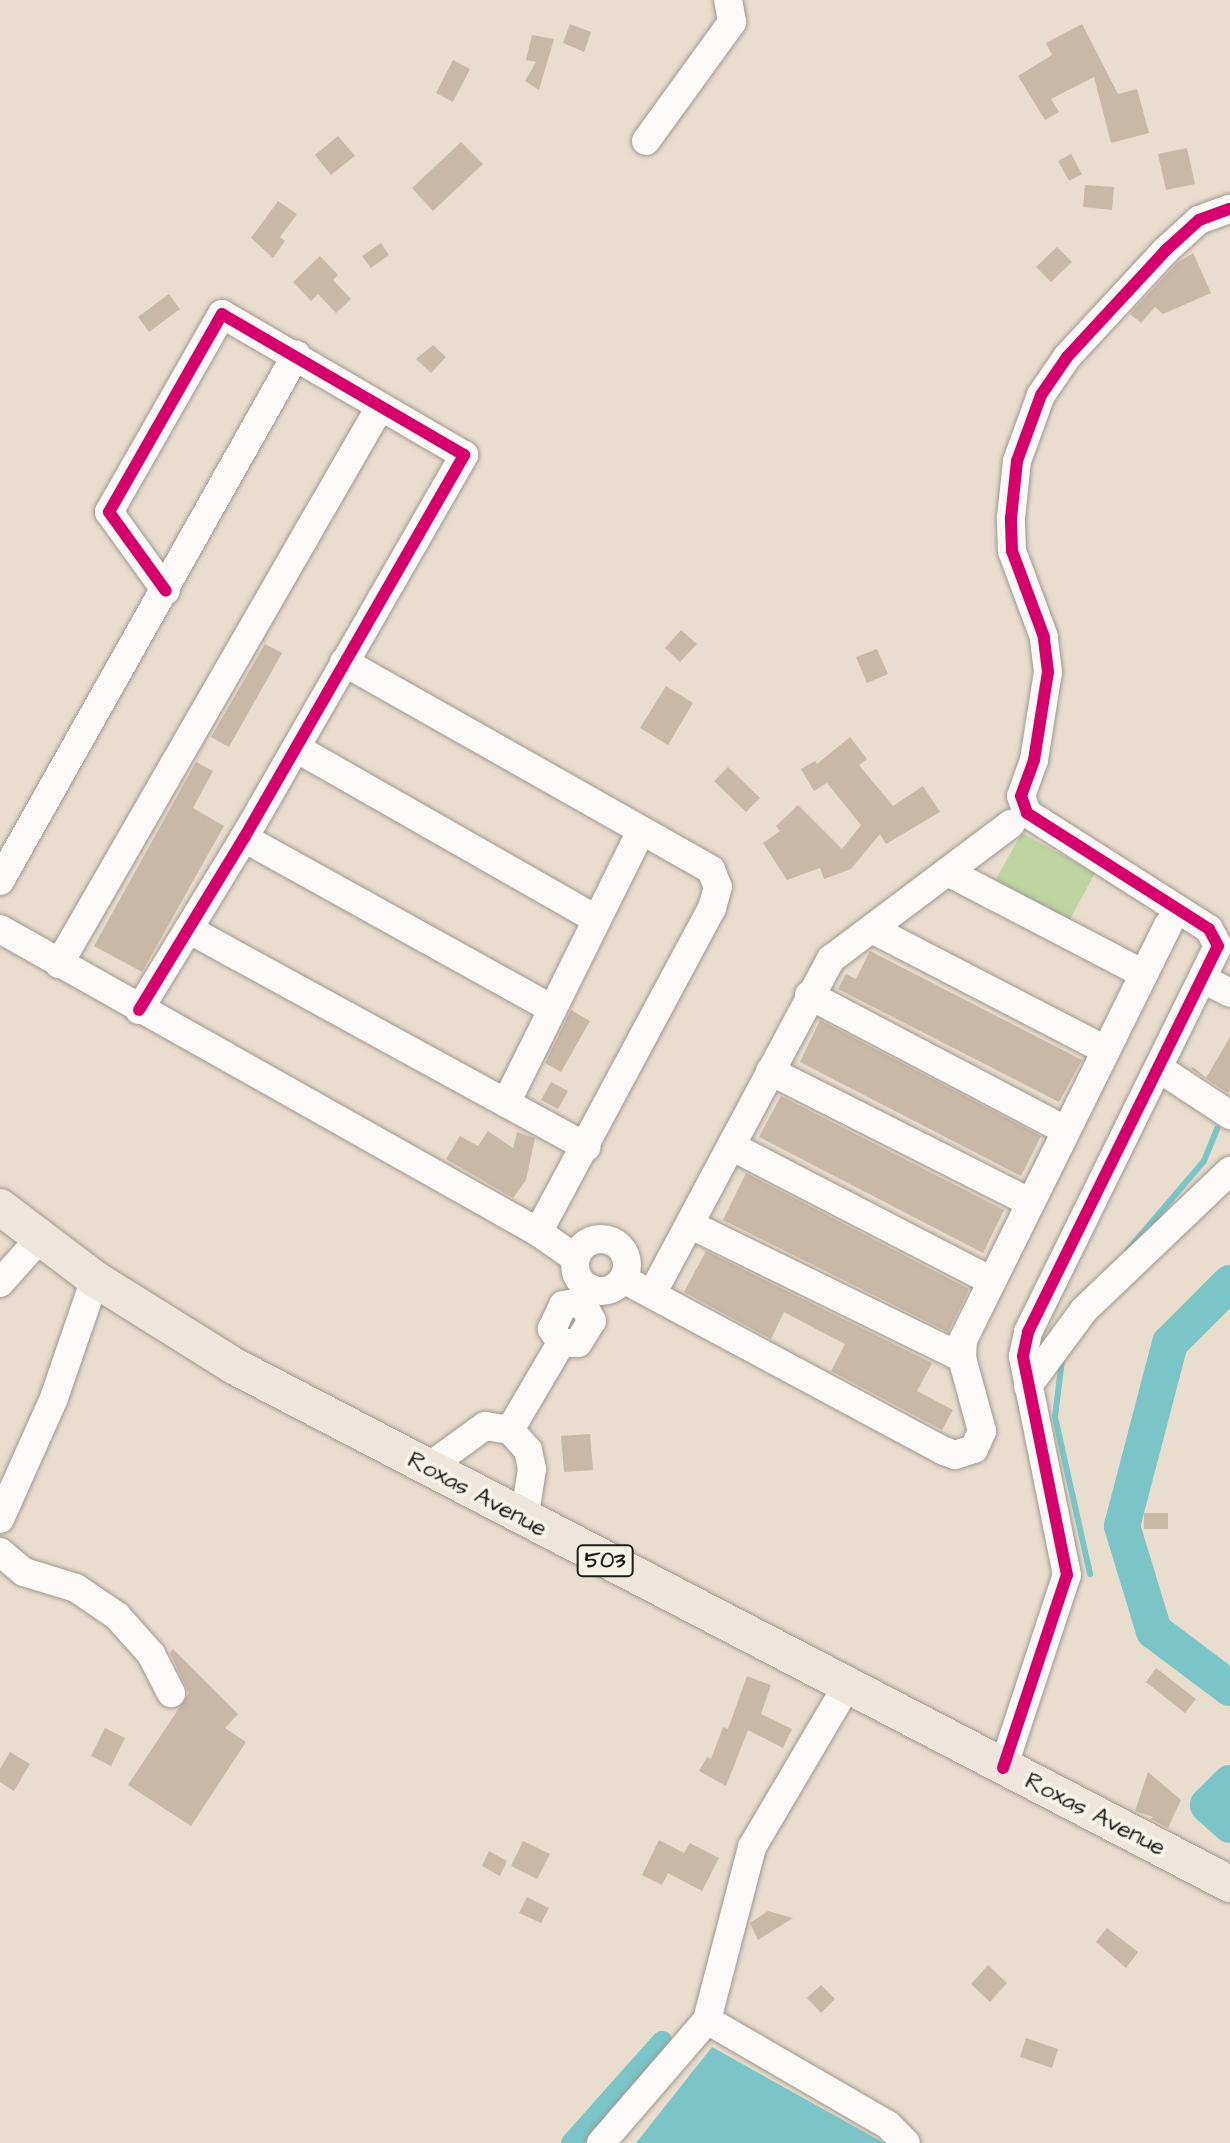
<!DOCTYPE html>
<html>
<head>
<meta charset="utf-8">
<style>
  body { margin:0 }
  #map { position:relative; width:1230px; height:2143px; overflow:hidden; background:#e9ddce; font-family:"Architects Daughter",sans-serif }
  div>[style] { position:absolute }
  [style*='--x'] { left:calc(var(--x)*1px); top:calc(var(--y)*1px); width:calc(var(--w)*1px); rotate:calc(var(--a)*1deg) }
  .green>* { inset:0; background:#bed4a1 }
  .water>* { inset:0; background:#7bc4c8 }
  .stream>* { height:6px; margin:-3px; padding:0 3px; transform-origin:3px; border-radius:3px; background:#7bc4c8 }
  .canal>* { height:20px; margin:-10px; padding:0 10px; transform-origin:10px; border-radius:10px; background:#7bc4c8 }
  .river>* { height:36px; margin:-18px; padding:0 18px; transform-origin:18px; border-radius:18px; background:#7bc4c8 }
  .building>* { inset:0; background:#c9b8a5 }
  .roads { filter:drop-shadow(0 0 2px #9f988f) drop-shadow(0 0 2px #9f988f) }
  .minor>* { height:28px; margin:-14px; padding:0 14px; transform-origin:14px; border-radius:14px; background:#fcfaf8 }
  .minor>.ring { margin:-14px; padding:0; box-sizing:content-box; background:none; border:28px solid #fcfaf8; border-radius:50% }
  .major>* { height:36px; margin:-18px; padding:0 18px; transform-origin:18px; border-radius:18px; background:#eee5dc }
  .cycleway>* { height:12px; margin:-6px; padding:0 6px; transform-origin:6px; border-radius:6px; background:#d6006c }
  span { translate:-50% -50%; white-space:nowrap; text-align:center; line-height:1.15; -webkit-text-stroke:8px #f7f3e8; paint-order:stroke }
  .shield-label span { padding:2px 6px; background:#f7f3e8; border:2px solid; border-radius:6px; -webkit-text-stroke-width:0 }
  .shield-label { font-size:22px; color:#1c1c1c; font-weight:700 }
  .street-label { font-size:24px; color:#1c1c1c }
</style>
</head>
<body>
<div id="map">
  <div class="green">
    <div style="clip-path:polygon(1022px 833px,1095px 873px,1069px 921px,995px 881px)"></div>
  </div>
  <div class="water">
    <div style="clip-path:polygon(712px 2047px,884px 2143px,636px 2143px)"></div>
  </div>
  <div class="stream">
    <div style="--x:1128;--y:1250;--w:117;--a:-49.5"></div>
    <div style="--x:1204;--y:1161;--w:35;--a:-68"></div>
    <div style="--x:1062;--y:1360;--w:57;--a:97"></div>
    <div style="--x:1055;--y:1417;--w:161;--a:77.4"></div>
  </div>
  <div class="canal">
    <div style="--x:571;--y:2143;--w:137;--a:-48.3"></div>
  </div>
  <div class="river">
    <div style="--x:1230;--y:1283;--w:85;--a:135"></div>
    <div style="--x:1170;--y:1343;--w:189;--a:104.7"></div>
    <div style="--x:1122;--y:1526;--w:110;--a:73.1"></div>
    <div style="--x:1154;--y:1631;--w:95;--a:36.9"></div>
    <div style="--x:1230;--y:1783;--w:31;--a:135"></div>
    <div style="--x:1208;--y:1805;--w:30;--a:42"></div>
  </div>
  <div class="building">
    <div style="clip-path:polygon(570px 24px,591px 32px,584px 52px,563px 43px)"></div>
    <div style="clip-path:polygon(1082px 24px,1118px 94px,1137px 89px,1149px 133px,1111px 143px,1094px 77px,1051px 99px,1059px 112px,1045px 120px,1018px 76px,1052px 55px,1046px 43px)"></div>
    <div style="clip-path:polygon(532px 35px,554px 39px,539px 90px,525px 81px,536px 62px,526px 60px)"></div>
    <div style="clip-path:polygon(453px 60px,470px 69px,453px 102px,436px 93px)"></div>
    <div style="clip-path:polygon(338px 136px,355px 156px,331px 175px,315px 155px)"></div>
    <div style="clip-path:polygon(461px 142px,483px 164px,433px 211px,412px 188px)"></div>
    <div style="clip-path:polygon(1187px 148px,1195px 184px,1166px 190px,1158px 154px)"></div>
    <div style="clip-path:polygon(1071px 154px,1082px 174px,1069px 181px,1058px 161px)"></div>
    <div style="clip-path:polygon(1085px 185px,1114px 187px,1112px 210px,1083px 207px)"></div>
    <div style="clip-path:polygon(278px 201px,297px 214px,280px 237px,285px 241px,273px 258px,251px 238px)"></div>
    <div style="clip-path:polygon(381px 243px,389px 255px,371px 268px,362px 256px)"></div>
    <div style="clip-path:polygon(1057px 247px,1072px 262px,1051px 282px,1036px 267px)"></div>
    <div style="clip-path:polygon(1193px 253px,1211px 293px,1163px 314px,1155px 307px,1141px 323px,1130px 314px,1177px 263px)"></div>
    <div style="clip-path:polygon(320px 256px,338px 275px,333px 280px,351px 299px,336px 313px,318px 294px,311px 301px,293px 282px)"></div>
    <div style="clip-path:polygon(169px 294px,180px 309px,149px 332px,138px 317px)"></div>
    <div style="clip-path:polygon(433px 345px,446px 357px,431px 373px,416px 359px)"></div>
    <div style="clip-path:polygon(681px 630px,697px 644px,680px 662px,665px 648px)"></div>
    <div style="clip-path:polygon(265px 644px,282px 653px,229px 747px,211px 737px)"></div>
    <div style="clip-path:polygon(877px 649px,888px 674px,867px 683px,856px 657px)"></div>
    <div style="clip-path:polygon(666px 686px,693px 703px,668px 745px,640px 728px)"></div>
    <div style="clip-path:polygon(850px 737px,867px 759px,859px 765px,893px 806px,923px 786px,940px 812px,886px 844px,880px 834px,851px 869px,824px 879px,820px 868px,787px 880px,763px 843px,780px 831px,776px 826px,798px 805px,842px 849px,861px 825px,827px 783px,814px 791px,801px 769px,815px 761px,817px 764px)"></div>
    <div style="clip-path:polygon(196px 762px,213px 771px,193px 808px,224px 826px,142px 972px,94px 946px)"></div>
    <div style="clip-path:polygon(728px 767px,760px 798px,746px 812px,714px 781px)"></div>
    <div style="clip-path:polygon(870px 951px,1082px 1060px,1059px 1102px,838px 989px,846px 974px,856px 979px)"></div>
    <div style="clip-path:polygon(571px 1010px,590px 1021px,561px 1072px,545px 1063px)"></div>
    <div style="clip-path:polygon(820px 1020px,1041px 1136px,1021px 1176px,800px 1062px)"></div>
    <div style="clip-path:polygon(1230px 1037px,1230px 1090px,1228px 1093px,1191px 1069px,1193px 1067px,1206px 1078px)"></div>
    <div style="clip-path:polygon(551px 1082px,568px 1091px,558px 1109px,541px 1100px)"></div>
    <div style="clip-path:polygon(781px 1096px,1004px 1210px,983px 1253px,759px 1137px)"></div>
    <div style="clip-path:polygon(488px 1131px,513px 1148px,517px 1132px,535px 1138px,526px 1180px,513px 1198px,446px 1159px,460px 1136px,478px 1146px)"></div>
    <div style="clip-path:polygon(746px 1173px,969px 1289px,948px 1332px,723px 1220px)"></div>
    <div style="clip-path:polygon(706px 1251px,932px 1363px,917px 1391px,953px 1410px,942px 1430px,831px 1371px,845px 1344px,816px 1329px,784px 1312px,771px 1339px,684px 1292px)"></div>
    <div style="clip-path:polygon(590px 1434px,593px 1470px,564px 1472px,561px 1436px)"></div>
    <div style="clip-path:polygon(1144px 1513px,1168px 1513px,1168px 1529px,1144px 1529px)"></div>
    <div style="clip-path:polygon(173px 1649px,238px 1714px,225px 1728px,246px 1742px,191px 1826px,128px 1785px,189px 1693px,170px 1653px)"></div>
    <div style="clip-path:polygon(1156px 1668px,1196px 1699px,1185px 1713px,1146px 1682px)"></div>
    <div style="clip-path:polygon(747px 1676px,771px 1685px,761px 1714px,792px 1729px,783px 1748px,748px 1730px,726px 1786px,699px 1771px,707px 1757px,711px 1759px,723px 1727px,728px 1729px)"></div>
    <div style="clip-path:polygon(105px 1728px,125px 1738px,111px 1766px,91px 1756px)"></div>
    <div style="clip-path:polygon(10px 1752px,30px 1764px,14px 1791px,0 1782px,0 1769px)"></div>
    <div style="clip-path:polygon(1148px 1772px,1181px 1800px,1168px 1828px,1151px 1819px,1153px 1817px,1135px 1811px)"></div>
    <div style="clip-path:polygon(659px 1840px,684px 1853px,690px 1843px,719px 1858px,702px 1891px,668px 1873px,662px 1885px,642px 1875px)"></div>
    <div style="clip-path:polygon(523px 1841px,550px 1854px,537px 1879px,511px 1866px)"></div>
    <div style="clip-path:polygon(489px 1851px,507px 1861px,500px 1876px,482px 1866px)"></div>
    <div style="clip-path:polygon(527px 1897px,549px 1908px,541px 1923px,519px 1913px)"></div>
    <div style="clip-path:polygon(768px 1911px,793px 1918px,758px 1940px,750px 1923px)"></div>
    <div style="clip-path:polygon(1107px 1928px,1138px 1952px,1126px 1968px,1096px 1942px)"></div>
    <div style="clip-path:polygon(988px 1965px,1007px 1983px,990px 2002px,971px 1984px)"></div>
    <div style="clip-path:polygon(821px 1985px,835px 1999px,821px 2013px,807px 1998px)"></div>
    <div style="clip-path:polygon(1026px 2038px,1058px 2049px,1052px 2068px,1020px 2057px)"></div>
  </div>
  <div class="roads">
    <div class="minor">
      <div style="--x:646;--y:141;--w:147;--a:-54.1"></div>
      <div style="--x:732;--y:22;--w:22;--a:-100"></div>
      <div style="--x:344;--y:662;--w:422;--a:29.5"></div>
      <div style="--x:711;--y:870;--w:18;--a:68"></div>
      <div style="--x:718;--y:887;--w:22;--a:106"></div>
      <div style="--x:712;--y:908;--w:368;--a:118.2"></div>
      <div style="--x:296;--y:748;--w:345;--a:29.7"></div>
      <div style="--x:244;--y:838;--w:351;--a:29"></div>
      <div style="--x:948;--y:872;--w:221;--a:27.5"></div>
      <div style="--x:0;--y:881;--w:604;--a:-60.63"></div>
      <div style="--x:0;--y:929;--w:617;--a:29.39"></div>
      <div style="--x:538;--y:1232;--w:45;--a:35.1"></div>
      <div style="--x:872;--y:929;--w:263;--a:27.4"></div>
      <div style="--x:190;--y:930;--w:452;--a:28.7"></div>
      <div style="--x:59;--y:964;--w:643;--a:-60.05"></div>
      <div style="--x:1203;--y:979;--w:30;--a:27"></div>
      <div style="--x:809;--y:995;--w:289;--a:27.8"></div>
      <div style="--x:139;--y:1010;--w:202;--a:-58.6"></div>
      <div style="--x:244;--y:838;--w:442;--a:-60.1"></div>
      <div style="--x:464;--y:455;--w:280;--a:-149.8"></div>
      <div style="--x:222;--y:314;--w:228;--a:119.7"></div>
      <div style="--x:109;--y:512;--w:97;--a:54.2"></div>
      <div style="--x:1160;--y:1069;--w:84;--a:33.3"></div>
      <div style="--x:770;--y:1071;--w:292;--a:26.8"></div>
      <div style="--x:506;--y:1103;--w:304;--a:-63.6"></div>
      <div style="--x:733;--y:1147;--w:291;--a:27.4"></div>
      <div style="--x:691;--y:1225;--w:302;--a:26.1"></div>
      <div class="ring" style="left:575px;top:1239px;width:24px;height:24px"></div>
      <div style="--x:623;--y:1279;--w:364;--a:28.2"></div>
      <div style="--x:944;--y:1451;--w:12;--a:20"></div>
      <div style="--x:955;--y:1455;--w:20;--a:-18"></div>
      <div style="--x:974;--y:1449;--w:20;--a:-66"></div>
      <div style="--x:982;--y:1431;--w:76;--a:-105.3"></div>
      <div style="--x:962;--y:1358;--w:18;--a:-87"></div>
      <div style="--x:963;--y:1340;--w:463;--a:-63.7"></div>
      <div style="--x:0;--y:1283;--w:62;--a:-48.3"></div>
      <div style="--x:652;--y:1294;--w:380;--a:-61.9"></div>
      <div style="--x:831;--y:959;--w:225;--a:-36.9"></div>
      <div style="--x:561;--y:1343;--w:17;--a:-123"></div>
      <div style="--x:552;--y:1329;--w:26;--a:-65"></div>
      <div style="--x:563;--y:1305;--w:19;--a:-9"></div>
      <div style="--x:582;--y:1302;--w:16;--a:-60"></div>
      <div style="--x:561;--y:1343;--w:17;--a:0"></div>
      <div style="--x:578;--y:1343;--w:26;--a:-58"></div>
      <div style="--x:592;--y:1321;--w:21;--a:-118"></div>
      <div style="--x:1028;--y:1386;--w:94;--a:-53.6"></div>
      <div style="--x:1084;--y:1310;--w:202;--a:-43.6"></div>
      <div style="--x:510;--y:1430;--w:101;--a:-59.6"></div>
      <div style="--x:427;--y:1468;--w:72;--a:-35.9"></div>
      <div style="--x:485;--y:1426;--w:25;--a:9"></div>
      <div style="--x:510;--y:1430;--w:27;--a:48"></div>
      <div style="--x:528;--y:1450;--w:19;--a:78"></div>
      <div style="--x:532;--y:1469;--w:52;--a:98.9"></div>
      <div style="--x:0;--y:1519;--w:133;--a:-65.9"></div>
      <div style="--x:54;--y:1398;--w:126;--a:-71"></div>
      <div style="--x:0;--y:1552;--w:31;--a:40"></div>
      <div style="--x:24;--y:1572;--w:54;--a:17.1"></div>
      <div style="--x:76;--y:1588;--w:50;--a:34.3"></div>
      <div style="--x:117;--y:1616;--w:51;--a:48.2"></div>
      <div style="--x:151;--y:1654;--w:44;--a:62.9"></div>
      <div style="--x:1003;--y:1768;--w:203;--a:-71.7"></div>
      <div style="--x:1067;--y:1575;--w:223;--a:-101.4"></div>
      <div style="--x:1023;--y:1356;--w:25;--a:-78"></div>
      <div style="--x:1028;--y:1332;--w:430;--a:-63.8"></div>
      <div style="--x:1218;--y:946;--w:19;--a:-118"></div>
      <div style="--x:1209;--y:929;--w:216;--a:-147.5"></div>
      <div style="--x:1027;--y:813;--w:18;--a:-109"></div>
      <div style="--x:1021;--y:796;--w:38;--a:-70"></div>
      <div style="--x:1034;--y:760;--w:89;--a:-81"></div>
      <div style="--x:1048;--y:672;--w:35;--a:-97"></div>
      <div style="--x:1044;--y:637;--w:92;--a:-110.4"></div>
      <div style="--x:1012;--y:551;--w:33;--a:-92"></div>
      <div style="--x:1011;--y:518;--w:57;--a:-84"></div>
      <div style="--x:1017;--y:461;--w:70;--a:-70"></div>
      <div style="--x:1041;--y:395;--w:46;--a:-55.6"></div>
      <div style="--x:1067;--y:357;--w:144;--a:-47.2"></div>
      <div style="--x:1165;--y:251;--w:46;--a:-42.4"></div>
      <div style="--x:1199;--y:220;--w:33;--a:-20"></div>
      <div style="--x:707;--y:2020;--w:209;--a:30.1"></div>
      <div style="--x:888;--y:2125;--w:25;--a:45"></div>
      <div style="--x:601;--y:2143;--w:162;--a:-49.2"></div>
      <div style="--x:707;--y:2020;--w:179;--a:-75.4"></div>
      <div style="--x:752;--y:1847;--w:187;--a:-59.5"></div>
    </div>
    <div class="major">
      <div style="--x:0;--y:1207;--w:119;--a:37.2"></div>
      <div style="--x:95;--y:1279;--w:164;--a:32"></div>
      <div style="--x:234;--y:1366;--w:1123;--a:27.48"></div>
    </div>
  </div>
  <div class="cycleway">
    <div style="--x:139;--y:1010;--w:202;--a:-58.6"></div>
    <div style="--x:244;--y:838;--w:442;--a:-60.1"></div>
    <div style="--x:464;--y:455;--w:280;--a:-149.8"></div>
    <div style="--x:222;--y:314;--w:228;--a:119.7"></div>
    <div style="--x:109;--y:512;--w:97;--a:54.2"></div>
    <div style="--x:1003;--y:1768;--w:203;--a:-71.7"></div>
    <div style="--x:1067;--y:1575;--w:223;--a:-101.4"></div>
    <div style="--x:1023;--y:1356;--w:25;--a:-78"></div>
    <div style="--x:1028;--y:1332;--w:430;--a:-63.8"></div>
    <div style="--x:1218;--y:946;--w:19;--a:-118"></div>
    <div style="--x:1209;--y:929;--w:216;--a:-147.5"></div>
    <div style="--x:1027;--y:813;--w:18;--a:-109"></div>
    <div style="--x:1021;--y:796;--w:38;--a:-70"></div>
    <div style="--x:1034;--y:760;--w:89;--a:-81"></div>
    <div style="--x:1048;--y:672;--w:35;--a:-97"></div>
    <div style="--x:1044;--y:637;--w:92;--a:-110.4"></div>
    <div style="--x:1012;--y:551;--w:33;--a:-92"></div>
    <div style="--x:1011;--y:518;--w:57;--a:-84"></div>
    <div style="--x:1017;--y:461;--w:70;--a:-70"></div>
    <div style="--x:1041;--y:395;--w:46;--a:-55.6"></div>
    <div style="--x:1067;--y:357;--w:144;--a:-47.2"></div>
    <div style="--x:1165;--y:251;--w:46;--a:-42.4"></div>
    <div style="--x:1199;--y:220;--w:33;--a:-20"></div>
  </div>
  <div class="shield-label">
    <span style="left:605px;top:1561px">503</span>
  </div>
  <div class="street-label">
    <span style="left:477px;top:1495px;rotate:28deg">Roxas Avenue</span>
    <span style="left:1095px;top:1815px;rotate:27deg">Roxas Avenue</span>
  </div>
</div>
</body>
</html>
